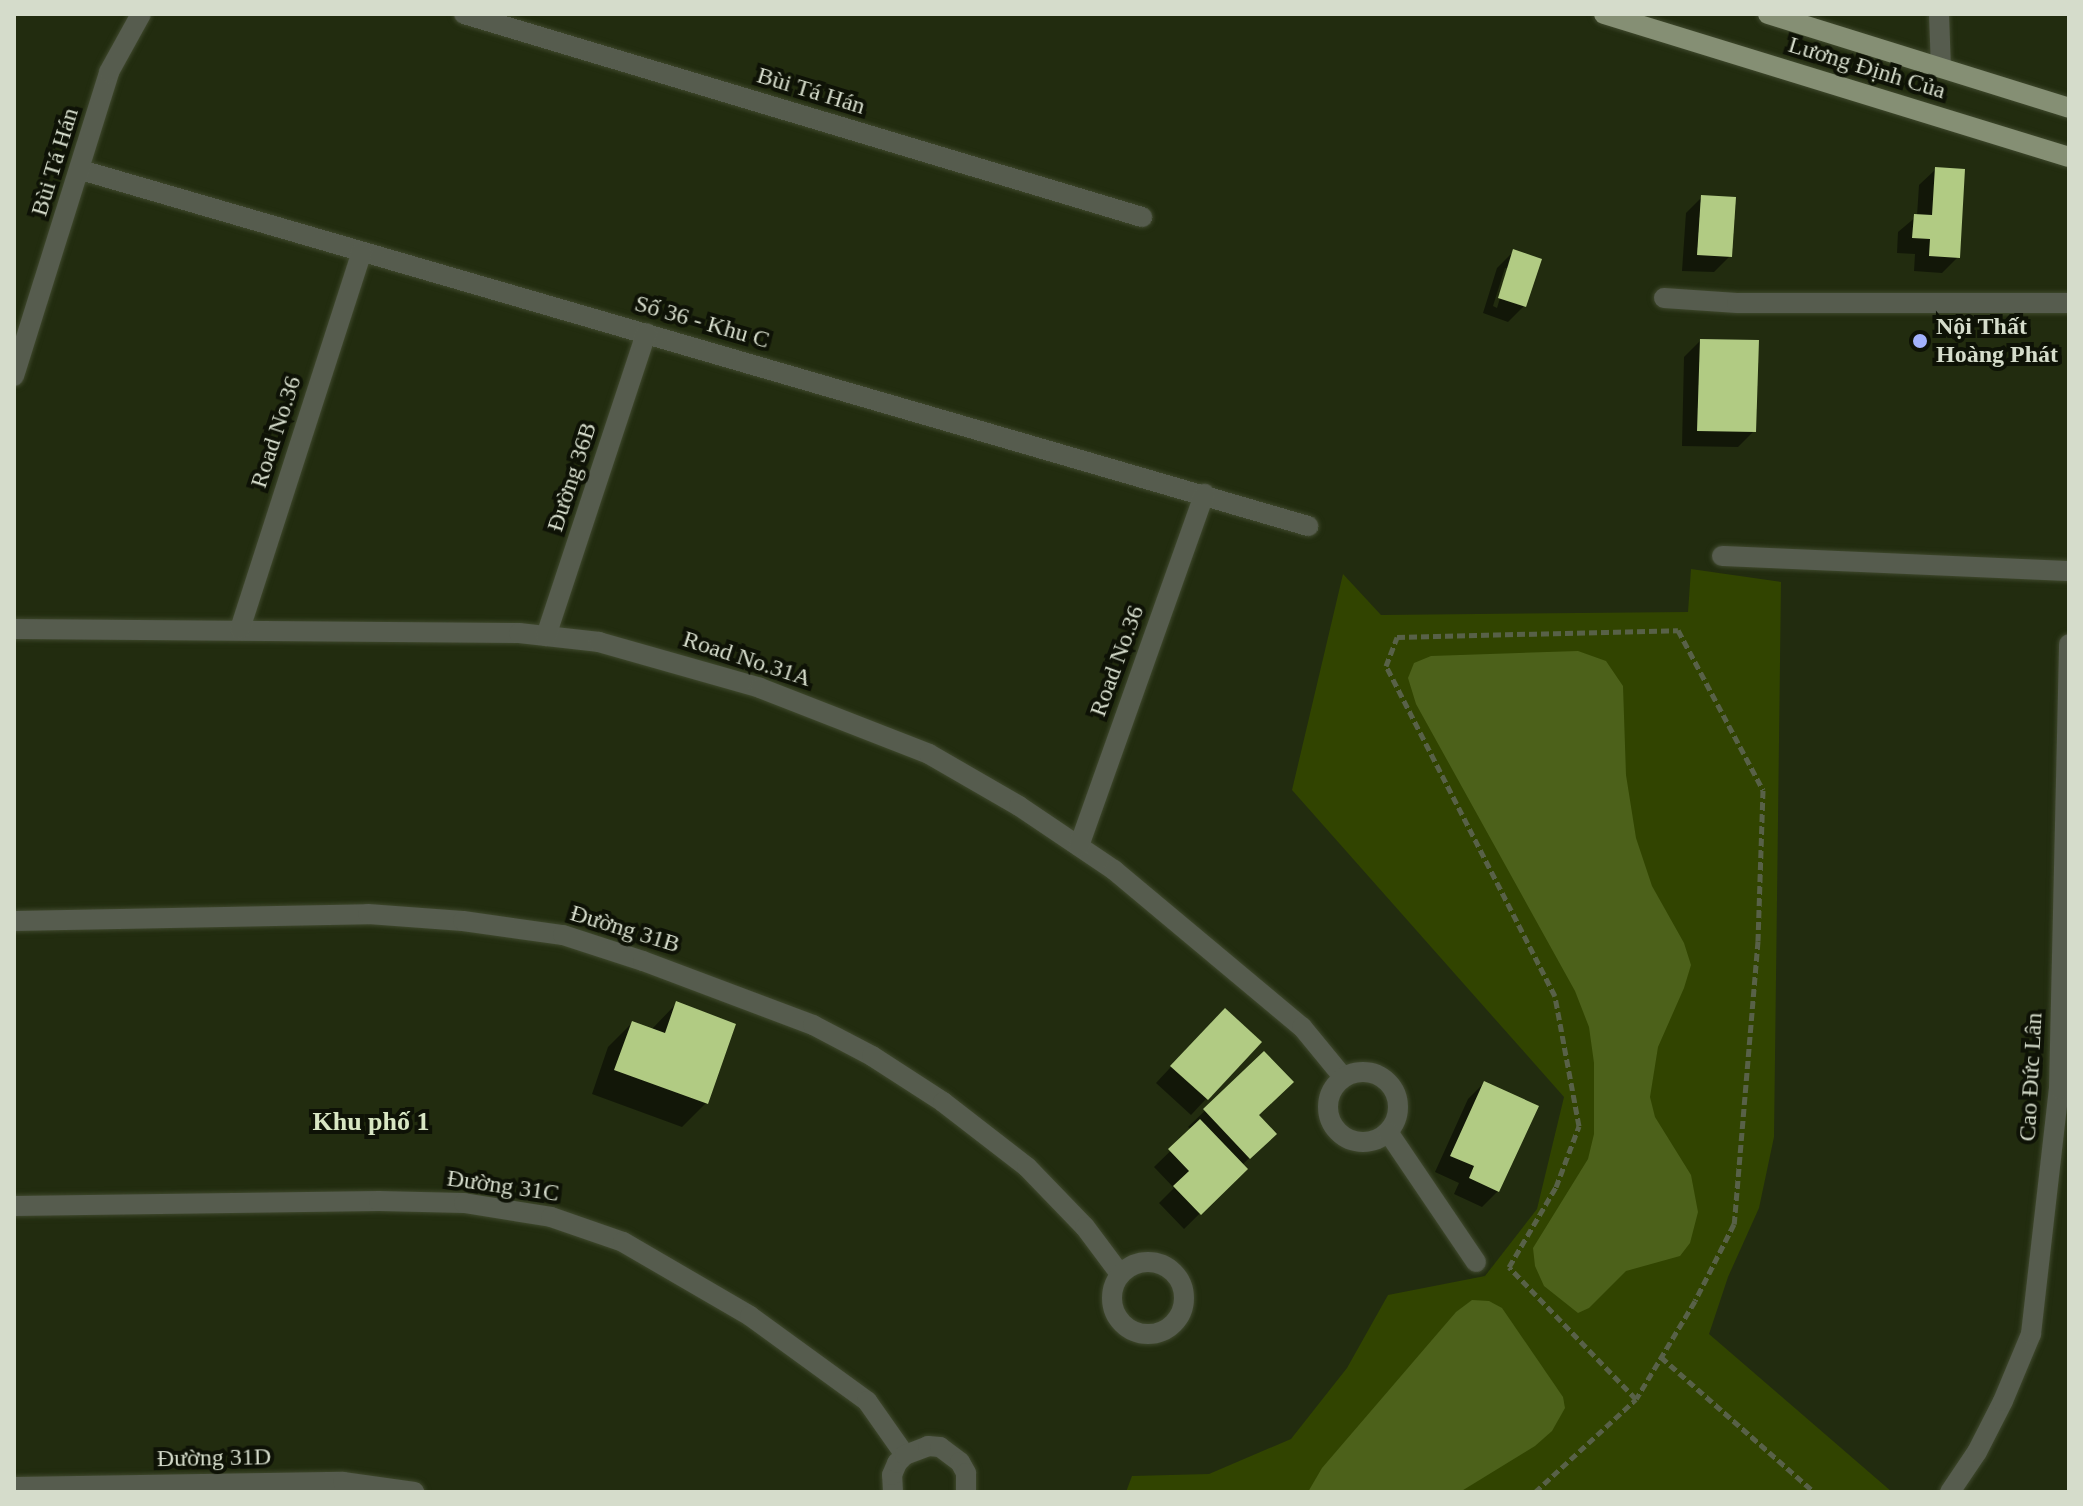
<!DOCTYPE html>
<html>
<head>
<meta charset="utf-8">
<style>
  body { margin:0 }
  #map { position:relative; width:2083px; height:1506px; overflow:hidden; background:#222c0f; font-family:Georgia,serif }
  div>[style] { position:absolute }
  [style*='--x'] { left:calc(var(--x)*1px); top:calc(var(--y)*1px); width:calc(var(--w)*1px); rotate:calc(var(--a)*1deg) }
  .green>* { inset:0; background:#314400 }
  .water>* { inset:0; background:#4c611a }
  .shadow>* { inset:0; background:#0007 }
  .building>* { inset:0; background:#b1cb83 }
  .path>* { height:5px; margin-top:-2.5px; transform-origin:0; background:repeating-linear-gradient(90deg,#586148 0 8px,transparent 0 12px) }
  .roads { filter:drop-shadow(0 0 2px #3f482d) drop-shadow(0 0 2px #3f482d) }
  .minor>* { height:20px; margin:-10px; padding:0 10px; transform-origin:10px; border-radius:10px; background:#565c4e }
  .minor>.ring { margin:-10px; padding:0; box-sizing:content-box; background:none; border:20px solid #565c4e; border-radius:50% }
  .major>* { height:20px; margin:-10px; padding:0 10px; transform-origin:10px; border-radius:10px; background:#858f74 }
  .dots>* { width:22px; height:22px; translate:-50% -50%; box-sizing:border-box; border:4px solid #0e1206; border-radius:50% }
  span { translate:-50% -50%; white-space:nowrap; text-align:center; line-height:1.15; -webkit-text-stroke:8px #0e1206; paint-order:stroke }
  .street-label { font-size:24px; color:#d5dccb }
  .poi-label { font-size:24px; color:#d5dccb; font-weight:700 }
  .left { translate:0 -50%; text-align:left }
  .neighbourhood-label { font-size:26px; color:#d8e6c3; font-weight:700 }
  .frame { position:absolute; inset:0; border:16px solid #d5dccb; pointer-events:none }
</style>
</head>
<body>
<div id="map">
  <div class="green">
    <div style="clip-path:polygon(1691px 569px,1781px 582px,1774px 1137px,1759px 1208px,1728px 1277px,1709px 1334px,1892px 1492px,1126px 1492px,1132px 1476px,1209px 1474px,1291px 1439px,1347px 1368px,1388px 1295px,1485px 1276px,1537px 1209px,1564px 1097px,1292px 790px,1343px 574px,1381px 615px,1688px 612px)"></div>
  </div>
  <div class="water">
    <div style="clip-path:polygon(1578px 651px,1606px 661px,1623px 686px,1626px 775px,1636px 838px,1652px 886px,1684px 943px,1691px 965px,1684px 988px,1658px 1047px,1650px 1097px,1655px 1117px,1691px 1175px,1698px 1212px,1690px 1243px,1680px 1256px,1626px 1271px,1589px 1308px,1578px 1313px,1544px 1286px,1535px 1266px,1533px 1248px,1588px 1159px,1594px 1134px,1594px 1063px,1589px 1027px,1575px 991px,1416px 704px,1408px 678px,1414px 663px,1431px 656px)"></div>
    <div style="clip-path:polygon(1472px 1300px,1489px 1301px,1502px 1308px,1563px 1397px,1565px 1408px,1552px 1431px,1535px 1446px,1460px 1492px,1308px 1492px,1322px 1468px,1456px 1312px)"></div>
  </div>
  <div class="shadow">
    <div style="clip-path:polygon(1936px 169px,1958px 257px,1942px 273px,1914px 271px,1915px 254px,1897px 253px,1898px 232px,1917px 216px,1919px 185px)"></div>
    <div style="clip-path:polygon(1702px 197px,1730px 256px,1714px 272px,1682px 271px,1686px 213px)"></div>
    <div style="clip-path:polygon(evenodd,1513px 252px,1524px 306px,1508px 322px,1483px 313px,1497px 268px,1513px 252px,1505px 268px,1509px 268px,1497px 308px,1493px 306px,1505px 268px)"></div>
    <div style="clip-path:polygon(1700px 341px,1754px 431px,1738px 447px,1682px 446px,1684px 357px)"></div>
    <div style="clip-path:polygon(676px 1004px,706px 1103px,682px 1127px,592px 1094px,608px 1047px,632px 1023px,651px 1030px)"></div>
    <div style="clip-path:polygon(1209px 1026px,1259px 1042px,1191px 1115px,1156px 1083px)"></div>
    <div style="clip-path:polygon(1264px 1054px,1257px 1115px,1274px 1134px,1242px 1165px,1245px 1169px,1184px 1229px,1159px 1203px,1174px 1188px,1154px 1167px,1192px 1130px,1188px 1127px)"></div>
    <div style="clip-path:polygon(1484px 1083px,1498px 1191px,1482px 1207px,1454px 1194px,1459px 1183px,1435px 1172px,1468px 1099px)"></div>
  </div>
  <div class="building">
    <div style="clip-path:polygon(1935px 167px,1965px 169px,1960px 258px,1929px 256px,1930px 239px,1912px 238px,1914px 214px,1932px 215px)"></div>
    <div style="clip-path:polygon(1701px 195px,1736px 197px,1732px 257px,1697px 255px)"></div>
    <div style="clip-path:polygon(1513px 249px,1542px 259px,1526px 307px,1498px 298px)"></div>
    <div style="clip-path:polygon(1700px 339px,1759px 340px,1756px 432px,1697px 431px)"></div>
    <div style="clip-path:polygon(676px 1001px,736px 1024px,708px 1104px,614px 1070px,632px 1021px,665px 1033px)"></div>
    <div style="clip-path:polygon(1225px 1008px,1262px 1042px,1208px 1100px,1170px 1066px)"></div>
    <div style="clip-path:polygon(1264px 1051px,1294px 1082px,1259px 1115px,1277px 1134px,1250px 1159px,1203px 1109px)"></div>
    <div style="clip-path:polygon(1484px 1081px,1539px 1106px,1499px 1192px,1469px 1178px,1474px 1166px,1450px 1156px)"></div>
    <div style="clip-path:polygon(1200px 1119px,1248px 1169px,1201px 1215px,1173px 1186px,1189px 1171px,1168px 1149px)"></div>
  </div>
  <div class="path">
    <div style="--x:1678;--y:630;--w:181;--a:62"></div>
    <div style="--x:1763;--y:790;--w:151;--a:91.9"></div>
    <div style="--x:1758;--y:941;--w:284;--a:94.8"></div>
    <div style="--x:1734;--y:1224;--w:86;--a:116.9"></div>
    <div style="--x:1695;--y:1301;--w:114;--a:121"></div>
    <div style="--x:1636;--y:1399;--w:183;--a:-133.9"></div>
    <div style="--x:1509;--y:1267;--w:93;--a:-59.6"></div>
    <div style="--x:1556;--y:1187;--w:65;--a:-69.3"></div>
    <div style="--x:1579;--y:1126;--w:132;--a:-100.5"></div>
    <div style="--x:1555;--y:996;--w:371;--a:-117.1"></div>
    <div style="--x:1386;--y:666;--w:31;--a:-69"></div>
    <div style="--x:1397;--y:637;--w:281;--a:-1.4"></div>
    <div style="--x:1661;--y:1357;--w:204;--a:41.4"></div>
    <div style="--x:1535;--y:1492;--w:137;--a:-42.6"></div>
  </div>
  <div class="roads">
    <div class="minor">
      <div style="--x:464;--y:14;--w:708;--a:16.67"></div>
      <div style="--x:1939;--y:14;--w:54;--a:87.9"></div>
      <div style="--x:81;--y:170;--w:1278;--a:16.18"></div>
      <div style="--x:1664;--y:298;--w:73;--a:3.9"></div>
      <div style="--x:1737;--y:303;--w:332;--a:0"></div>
      <div style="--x:14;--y:376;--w:318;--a:-72.6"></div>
      <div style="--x:109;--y:72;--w:66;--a:-61.1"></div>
      <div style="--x:1722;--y:556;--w:347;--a:2.5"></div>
      <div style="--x:14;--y:629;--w:505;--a:0.45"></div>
      <div style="--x:519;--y:633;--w:81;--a:6.4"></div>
      <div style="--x:599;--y:642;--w:167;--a:15.9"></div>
      <div style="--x:760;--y:688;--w:181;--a:21.3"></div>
      <div style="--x:929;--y:754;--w:104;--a:30"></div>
      <div style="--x:1019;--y:806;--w:115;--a:34"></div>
      <div style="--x:1114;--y:870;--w:245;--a:39.9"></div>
      <div style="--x:1302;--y:1027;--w:65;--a:50.6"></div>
      <div style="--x:240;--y:629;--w:396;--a:-72.1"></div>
      <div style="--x:546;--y:636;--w:319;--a:-71.7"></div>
      <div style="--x:1079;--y:846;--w:374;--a:-70.4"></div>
      <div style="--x:14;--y:921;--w:354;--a:-1.1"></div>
      <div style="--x:368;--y:914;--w:95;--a:4.2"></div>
      <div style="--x:463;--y:921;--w:101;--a:8"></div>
      <div style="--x:563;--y:935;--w:84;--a:18"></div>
      <div style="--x:643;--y:961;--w:182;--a:20.6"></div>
      <div style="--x:813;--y:1025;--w:67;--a:27.7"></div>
      <div style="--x:872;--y:1056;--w:85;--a:32.9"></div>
      <div style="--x:943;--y:1102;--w:106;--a:37.7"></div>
      <div style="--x:1027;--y:1167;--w:83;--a:46"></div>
      <div style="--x:1085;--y:1227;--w:59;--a:53.3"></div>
      <div class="ring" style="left:1328px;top:1072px;width:50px;height:50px"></div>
      <div style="--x:1388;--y:1132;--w:157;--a:55.9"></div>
      <div style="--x:14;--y:1206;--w:365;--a:-0.8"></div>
      <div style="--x:379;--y:1201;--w:85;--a:1.3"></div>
      <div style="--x:464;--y:1203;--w:88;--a:9.1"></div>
      <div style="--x:551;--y:1217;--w:76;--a:19.1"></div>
      <div style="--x:623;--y:1242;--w:147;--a:30.2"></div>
      <div style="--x:750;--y:1316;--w:145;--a:36"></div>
      <div style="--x:867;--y:1401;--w:66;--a:54.9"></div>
      <div class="ring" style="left:1112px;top:1262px;width:52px;height:52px"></div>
      <div style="--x:14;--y:1487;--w:329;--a:-0.9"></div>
      <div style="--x:343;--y:1482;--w:72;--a:8"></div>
      <div style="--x:893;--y:1492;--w:17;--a:-93"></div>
      <div style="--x:892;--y:1475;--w:13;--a:-67"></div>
      <div style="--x:897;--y:1463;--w:11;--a:-45"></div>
      <div style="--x:905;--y:1455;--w:25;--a:-21"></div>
      <div style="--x:928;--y:1446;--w:12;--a:5"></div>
      <div style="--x:940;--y:1447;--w:25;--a:37"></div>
      <div style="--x:960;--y:1462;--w:13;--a:61"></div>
      <div style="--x:966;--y:1473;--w:19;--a:90"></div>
      <div style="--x:1950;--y:1492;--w:48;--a:-56"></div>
      <div style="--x:1977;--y:1452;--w:57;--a:-63"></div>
      <div style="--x:2003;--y:1401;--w:73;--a:-67.3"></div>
      <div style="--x:2031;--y:1334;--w:247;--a:-83.5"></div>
      <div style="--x:2059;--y:1089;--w:445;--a:-88.7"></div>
    </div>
    <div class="major">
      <div style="--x:1604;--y:14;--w:486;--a:17.1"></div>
      <div style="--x:1768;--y:14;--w:315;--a:17.3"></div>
    </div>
  </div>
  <div class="dots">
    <div style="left:1920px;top:341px;background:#a3b2fd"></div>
  </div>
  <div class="street-label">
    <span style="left:1867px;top:68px;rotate:17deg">Lương Định Của</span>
    <span style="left:811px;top:91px;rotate:17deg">Bùi Tá Hán</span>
    <span style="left:55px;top:162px;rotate:-73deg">Bùi Tá Hán</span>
    <span style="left:702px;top:322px;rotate:16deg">Số 36 - Khu C</span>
    <span style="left:276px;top:432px;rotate:-72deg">Road No.36</span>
    <span style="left:572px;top:477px;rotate:-72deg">Đường 36B</span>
    <span style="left:747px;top:659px;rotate:18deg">Road No.31A</span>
    <span style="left:1117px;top:661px;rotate:-70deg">Road No.36</span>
    <span style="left:625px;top:929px;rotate:17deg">Đường 31B</span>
    <span style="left:2031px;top:1077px;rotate:-87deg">Cao Đức Lân</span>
    <span style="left:503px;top:1186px;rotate:8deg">Đường 31C</span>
    <span style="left:214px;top:1458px;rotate:-1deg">Đường 31D</span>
  </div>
  <div class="poi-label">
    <span class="left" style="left:1936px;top:341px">Nội Thất<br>Hoàng Phát</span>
  </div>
  <div class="neighbourhood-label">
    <span style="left:371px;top:1122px">Khu phố 1</span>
  </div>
  <div class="frame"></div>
</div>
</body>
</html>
